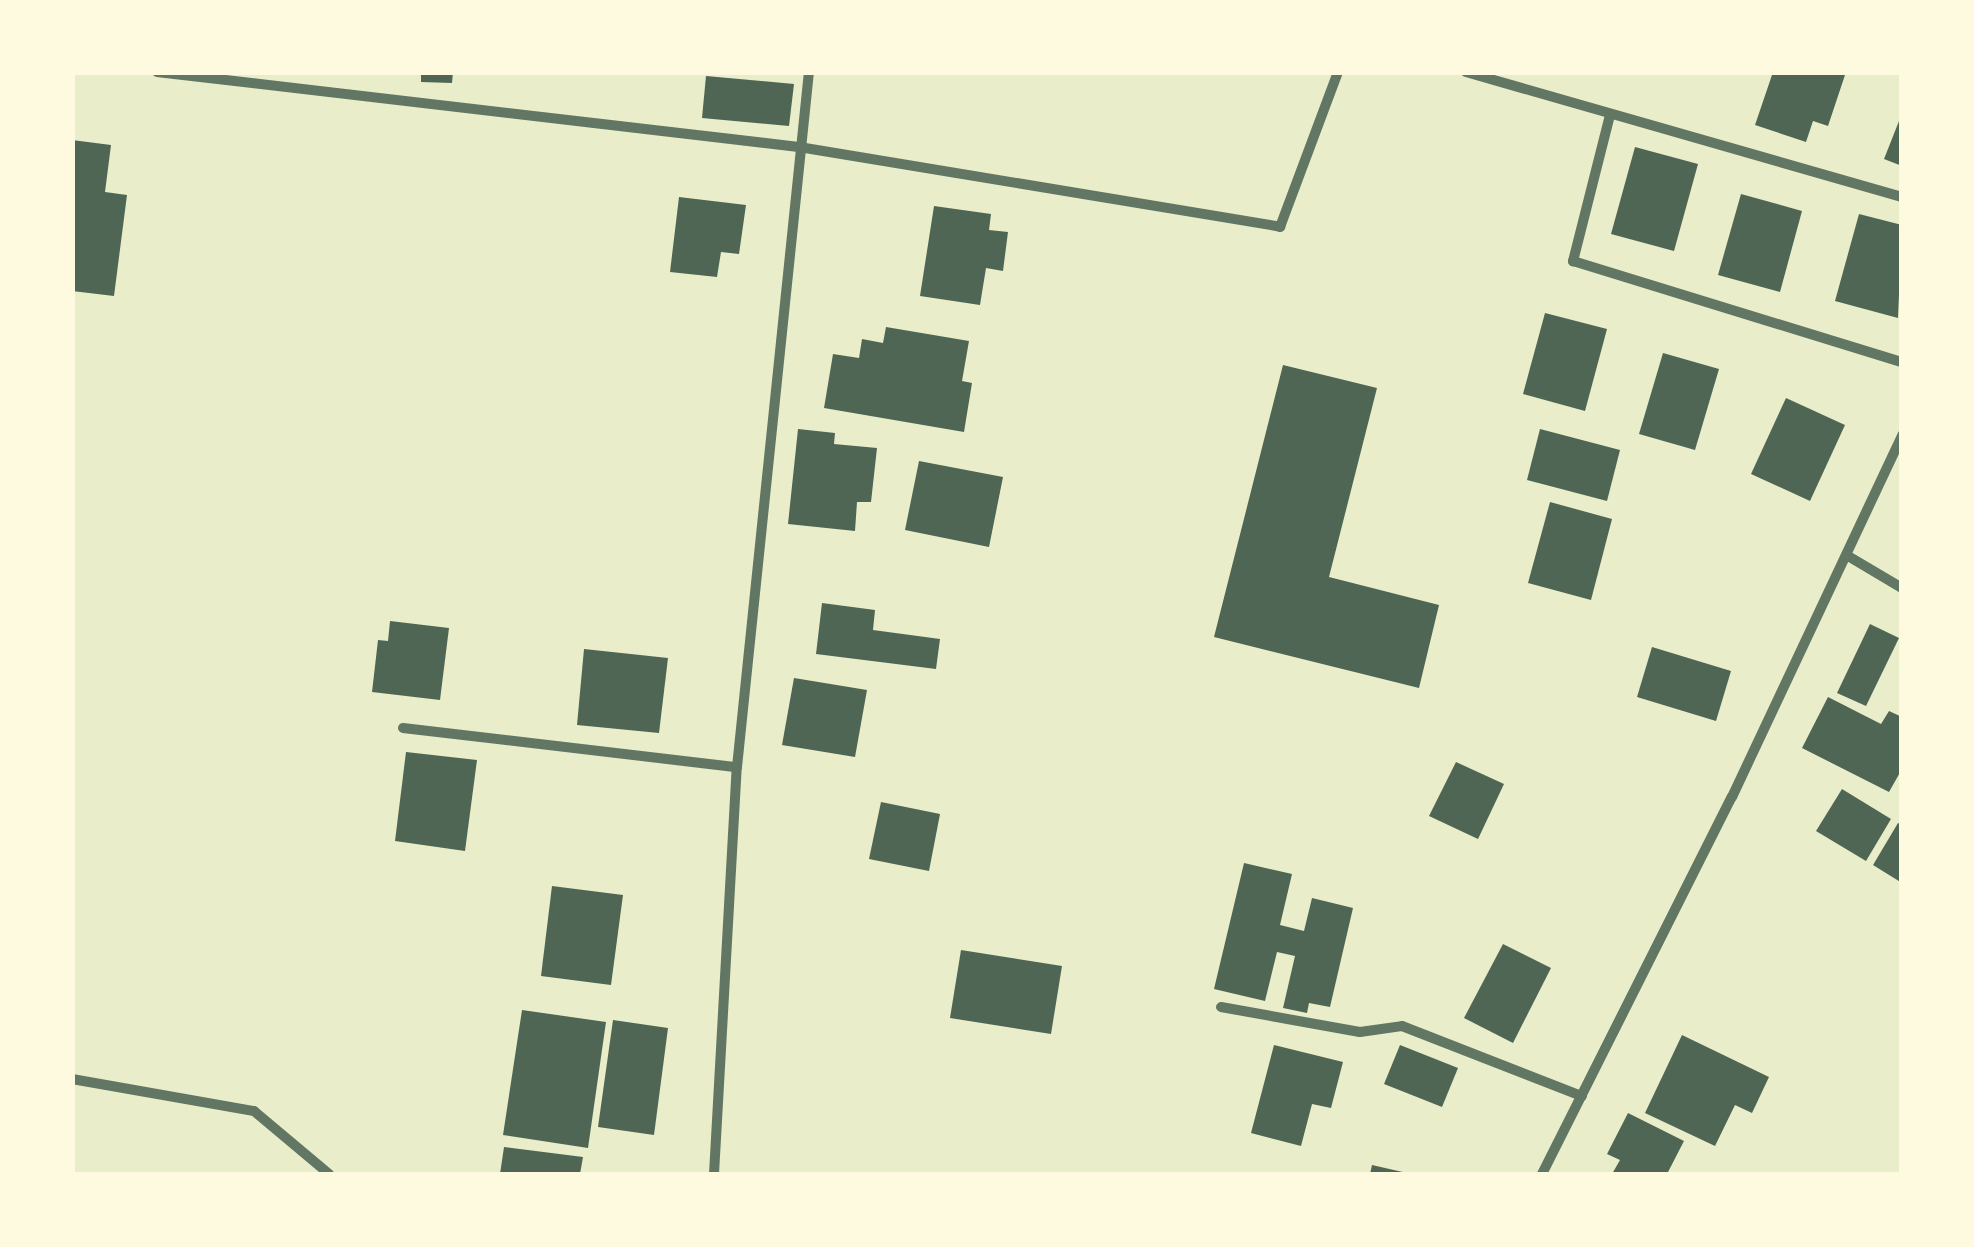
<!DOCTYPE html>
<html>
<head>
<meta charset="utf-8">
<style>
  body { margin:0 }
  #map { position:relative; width:1974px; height:1247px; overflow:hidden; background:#e9edc9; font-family:"Roboto Condensed",sans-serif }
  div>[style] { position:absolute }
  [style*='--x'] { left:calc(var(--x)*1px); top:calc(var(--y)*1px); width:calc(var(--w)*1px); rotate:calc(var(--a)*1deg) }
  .building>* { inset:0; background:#4f6655 }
  .minor>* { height:10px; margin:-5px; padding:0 5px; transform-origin:5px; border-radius:5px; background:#617663 }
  span { translate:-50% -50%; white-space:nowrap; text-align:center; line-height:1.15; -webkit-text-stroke:10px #fefae0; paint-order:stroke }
  .frame { position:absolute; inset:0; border:75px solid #fefae0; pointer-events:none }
</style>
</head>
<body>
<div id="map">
  <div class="building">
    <div style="clip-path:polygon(421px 72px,453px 72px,452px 83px,421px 82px)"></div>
    <div style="clip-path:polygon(1773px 72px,1845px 75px,1828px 126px,1813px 121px,1806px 142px,1755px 125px)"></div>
    <div style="clip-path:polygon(706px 76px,794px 84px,789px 126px,702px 118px)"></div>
    <div style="clip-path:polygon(1901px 116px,1902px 116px,1902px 166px,1884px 159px)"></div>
    <div style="clip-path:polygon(72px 140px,111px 145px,105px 192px,127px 195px,114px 296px,72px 291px)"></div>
    <div style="clip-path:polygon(1635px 147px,1698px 164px,1674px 251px,1611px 234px)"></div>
    <div style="clip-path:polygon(1741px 194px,1802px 211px,1780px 292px,1718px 275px)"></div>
    <div style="clip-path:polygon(679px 197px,746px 205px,739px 254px,721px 252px,717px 277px,670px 272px)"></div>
    <div style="clip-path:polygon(934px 206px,991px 214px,989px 230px,1008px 232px,1003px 271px,986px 268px,980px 305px,920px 296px)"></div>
    <div style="clip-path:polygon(1859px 214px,1902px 225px,1898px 318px,1835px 301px)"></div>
    <div style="clip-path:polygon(1545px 313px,1607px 329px,1585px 411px,1523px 394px)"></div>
    <div style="clip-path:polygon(886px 327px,969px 341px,962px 381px,972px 383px,964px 432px,824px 408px,833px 354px,859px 358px,862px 339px,883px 343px)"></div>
    <div style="clip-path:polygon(1663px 353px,1719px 369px,1695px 450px,1639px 434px)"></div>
    <div style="clip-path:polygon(1283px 365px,1377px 388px,1329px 577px,1439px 605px,1419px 688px,1214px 637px)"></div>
    <div style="clip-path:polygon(1786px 398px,1845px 425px,1810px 501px,1751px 474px)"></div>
    <div style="clip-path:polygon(798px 429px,835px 433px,834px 444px,877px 448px,871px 502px,857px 502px,855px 531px,788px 524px)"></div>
    <div style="clip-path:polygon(1540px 429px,1620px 450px,1607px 501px,1527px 480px)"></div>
    <div style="clip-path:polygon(919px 461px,1003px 477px,989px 547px,905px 530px)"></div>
    <div style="clip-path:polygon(1550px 502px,1612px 519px,1591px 600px,1528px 583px)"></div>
    <div style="clip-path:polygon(822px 603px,875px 610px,873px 630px,940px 639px,936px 669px,816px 654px)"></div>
    <div style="clip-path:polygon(390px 621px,449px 628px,440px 700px,372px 692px,378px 640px,388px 641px)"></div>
    <div style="clip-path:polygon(1870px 624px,1899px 638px,1866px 706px,1837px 693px)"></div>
    <div style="clip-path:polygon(1652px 647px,1731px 671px,1716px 721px,1637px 697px)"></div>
    <div style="clip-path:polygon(584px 649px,668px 658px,659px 733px,577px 725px)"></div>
    <div style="clip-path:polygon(794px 678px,867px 690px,855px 757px,782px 745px)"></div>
    <div style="clip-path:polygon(1828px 697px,1881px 724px,1889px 711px,1902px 717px,1902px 769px,1889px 792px,1802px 748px)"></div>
    <div style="clip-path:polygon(406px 752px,477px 760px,465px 851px,395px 841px)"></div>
    <div style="clip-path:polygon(1456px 762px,1504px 784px,1478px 839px,1429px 816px)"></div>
    <div style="clip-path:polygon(1842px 789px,1891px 819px,1866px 861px,1816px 831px)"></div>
    <div style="clip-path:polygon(881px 802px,940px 814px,929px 871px,869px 859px)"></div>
    <div style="clip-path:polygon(1898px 823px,1902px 825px,1902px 883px,1873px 865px)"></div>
    <div style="clip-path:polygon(1244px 863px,1292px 874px,1280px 925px,1304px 931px,1312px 898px,1353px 908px,1330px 1007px,1309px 1003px,1307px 1013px,1283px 1008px,1295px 956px,1277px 952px,1265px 1001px,1214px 989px)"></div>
    <div style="clip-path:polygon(552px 886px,623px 895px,611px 985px,541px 976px)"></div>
    <div style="clip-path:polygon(1503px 944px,1551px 968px,1513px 1043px,1464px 1018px)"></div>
    <div style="clip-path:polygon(961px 950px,1062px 966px,1051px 1034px,950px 1018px)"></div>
    <div style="clip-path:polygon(522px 1010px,606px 1022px,588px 1148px,503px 1135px)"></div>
    <div style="clip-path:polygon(613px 1020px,668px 1028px,654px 1135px,598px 1127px)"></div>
    <div style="clip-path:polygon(1682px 1035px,1769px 1077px,1752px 1113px,1735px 1105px,1715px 1146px,1645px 1113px)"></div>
    <div style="clip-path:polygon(1274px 1045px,1343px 1062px,1331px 1108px,1312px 1104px,1301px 1146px,1251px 1133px)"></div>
    <div style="clip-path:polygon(1400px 1045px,1458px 1068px,1442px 1107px,1384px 1084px)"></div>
    <div style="clip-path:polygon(1628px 1113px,1684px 1141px,1667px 1174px,1612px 1174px,1620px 1160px,1607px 1154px)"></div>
    <div style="clip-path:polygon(504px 1147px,583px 1157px,580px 1174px,500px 1174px)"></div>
    <div style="clip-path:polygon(1372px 1165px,1407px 1173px,1406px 1174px,1370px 1174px)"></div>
  </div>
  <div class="minor">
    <div style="--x:157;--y:72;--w:646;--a:6.66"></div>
    <div style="--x:799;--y:147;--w:488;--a:9.4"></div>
    <div style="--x:1280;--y:227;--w:165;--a:-69.5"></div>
    <div style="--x:1466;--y:72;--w:454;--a:16"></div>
    <div style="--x:1610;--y:115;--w:151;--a:104.2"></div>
    <div style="--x:1573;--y:261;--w:344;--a:17.1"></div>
    <div style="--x:1848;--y:556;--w:63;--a:30.7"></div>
    <div style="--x:403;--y:728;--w:336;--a:6.7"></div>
    <div style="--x:1221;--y:1007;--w:141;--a:10.2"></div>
    <div style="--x:1360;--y:1032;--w:42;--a:-8.1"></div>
    <div style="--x:1402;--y:1026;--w:193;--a:21.3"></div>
    <div style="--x:72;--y:1079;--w:185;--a:10"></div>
    <div style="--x:254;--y:1111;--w:98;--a:40"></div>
    <div style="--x:714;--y:1174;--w:408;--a:-86.8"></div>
    <div style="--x:737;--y:767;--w:699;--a:-84.09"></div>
    <div style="--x:1542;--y:1174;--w:422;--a:-63.3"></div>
    <div style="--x:1732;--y:797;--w:400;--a:-64.8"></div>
  </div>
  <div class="frame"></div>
</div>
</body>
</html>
